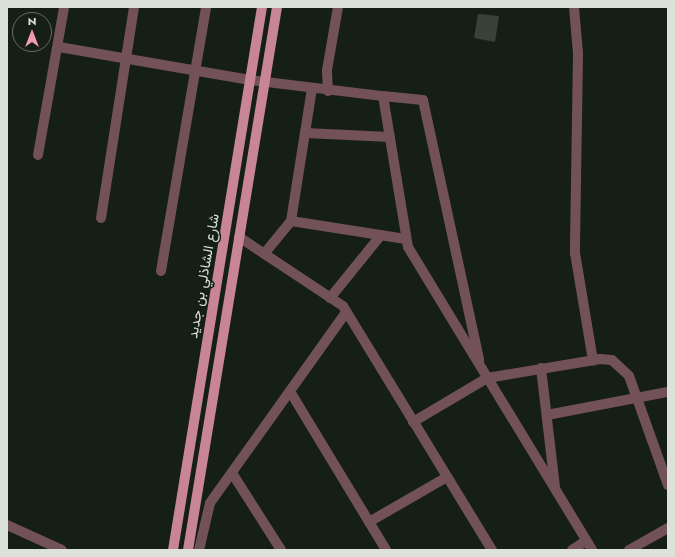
<!DOCTYPE html>
<html>
<head>
<meta charset="utf-8">
<style>
  body { margin:0 }
  #map { position:relative; width:675px; height:557px; overflow:hidden; background:#161f14; font-family:Jost,Vazirmatn,sans-serif }
  div>[style] { position:absolute }
  [style*='--x'] { left:calc(var(--x)*1px); top:calc(var(--y)*1px); width:calc(var(--w)*1px); rotate:calc(var(--a)*1deg) }
  .building>* { inset:0; background:#384236 }
  .minor>* { height:10px; margin:-5px; padding:0 5px; transform-origin:5px; border-radius:5px; background:#725158 }
  .major>* { height:10px; margin:-5px; padding:0 5px; transform-origin:5px; border-radius:5px; background:#c88595 }
  span { translate:-50% -50%; white-space:nowrap; text-align:center; line-height:1.15; -webkit-text-stroke:3px #161f14; paint-order:stroke }
  .street-label { font-size:14px; color:#dce2da }
  .frame { position:absolute; inset:0; border:8px solid #dce2da; pointer-events:none }
  .north { position:absolute; left:12px; top:12px; width:40px; height:40px; box-sizing:border-box; background:#161f14; border:1px solid #656d63; border-radius:50%; rotate:0deg; font-size:11px; font-weight:700; line-height:16px; text-align:center; color:#dce2da }
  .north::after { content:''; display:block; margin:auto; width:14px; height:18px; background:#f29ab0; clip-path:polygon(50% 0,100% 100%,50% 72%,0 100%) }
</style>
</head>
<body>
<div id="map">
  <div class="building">
    <div style="clip-path:polygon(478px 14px,499px 16px,495px 42px,474px 38px)"></div>
  </div>
  <div class="minor">
    <div style="--x:574;--y:7;--w:47;--a:85.1"></div>
    <div style="--x:578;--y:54;--w:199;--a:90.9"></div>
    <div style="--x:575;--y:253;--w:109;--a:80.5"></div>
    <div style="--x:59;--y:47;--w:194;--a:9.8"></div>
    <div style="--x:250;--y:80;--w:134;--a:6.9"></div>
    <div style="--x:383;--y:96;--w:153;--a:80.6"></div>
    <div style="--x:408;--y:247;--w:354;--a:58.7"></div>
    <div style="--x:328;--y:91;--w:21;--a:-93"></div>
    <div style="--x:327;--y:70;--w:64;--a:-80.1"></div>
    <div style="--x:383;--y:96;--w:40;--a:5.7"></div>
    <div style="--x:423;--y:100;--w:266;--a:77.8"></div>
    <div style="--x:305;--y:133;--w:85;--a:2.7"></div>
    <div style="--x:38;--y:155;--w:150;--a:-80"></div>
    <div style="--x:101;--y:218;--w:214;--a:-81.1"></div>
    <div style="--x:291;--y:221;--w:116;--a:8.9"></div>
    <div style="--x:239;--y:237;--w:125;--a:33.6"></div>
    <div style="--x:343;--y:306;--w:286;--a:58.6"></div>
    <div style="--x:264;--y:254;--w:43;--a:-50.7"></div>
    <div style="--x:291;--y:221;--w:134;--a:-81"></div>
    <div style="--x:161;--y:271;--w:268;--a:-80.3"></div>
    <div style="--x:330;--y:298;--w:81;--a:-51"></div>
    <div style="--x:541;--y:368;--w:121;--a:83.3"></div>
    <div style="--x:291;--y:393;--w:184;--a:58.8"></div>
    <div style="--x:547;--y:415;--w:123;--a:-10.8"></div>
    <div style="--x:413;--y:422;--w:86;--a:-30.7"></div>
    <div style="--x:487;--y:378;--w:115;--a:-9.5"></div>
    <div style="--x:600;--y:359;--w:12;--a:5"></div>
    <div style="--x:612;--y:360;--w:23;--a:43"></div>
    <div style="--x:629;--y:376;--w:116;--a:70.3"></div>
    <div style="--x:232;--y:473;--w:91;--a:57.5"></div>
    <div style="--x:369;--y:522;--w:90;--a:-30"></div>
    <div style="--x:7;--y:525;--w:60;--a:24.4"></div>
    <div style="--x:199;--y:550;--w:48;--a:-76.8"></div>
    <div style="--x:210;--y:503;--w:234;--a:-54.5"></div>
    <div style="--x:572;--y:550;--w:17;--a:-33"></div>
    <div style="--x:629;--y:550;--w:45;--a:-29.4"></div>
  </div>
  <div class="major">
    <div style="--x:173;--y:550;--w:550;--a:-80.69"></div>
    <div style="--x:188;--y:550;--w:550;--a:-80.69"></div>
  </div>
  <div class="street-label">
    <span style="left:203px;top:276px;rotate:-80deg">شارع الشاذلي بن جديد</span>
  </div>
  <div class="frame"></div>
  <div class="north">N</div>
</div>
</body>
</html>
